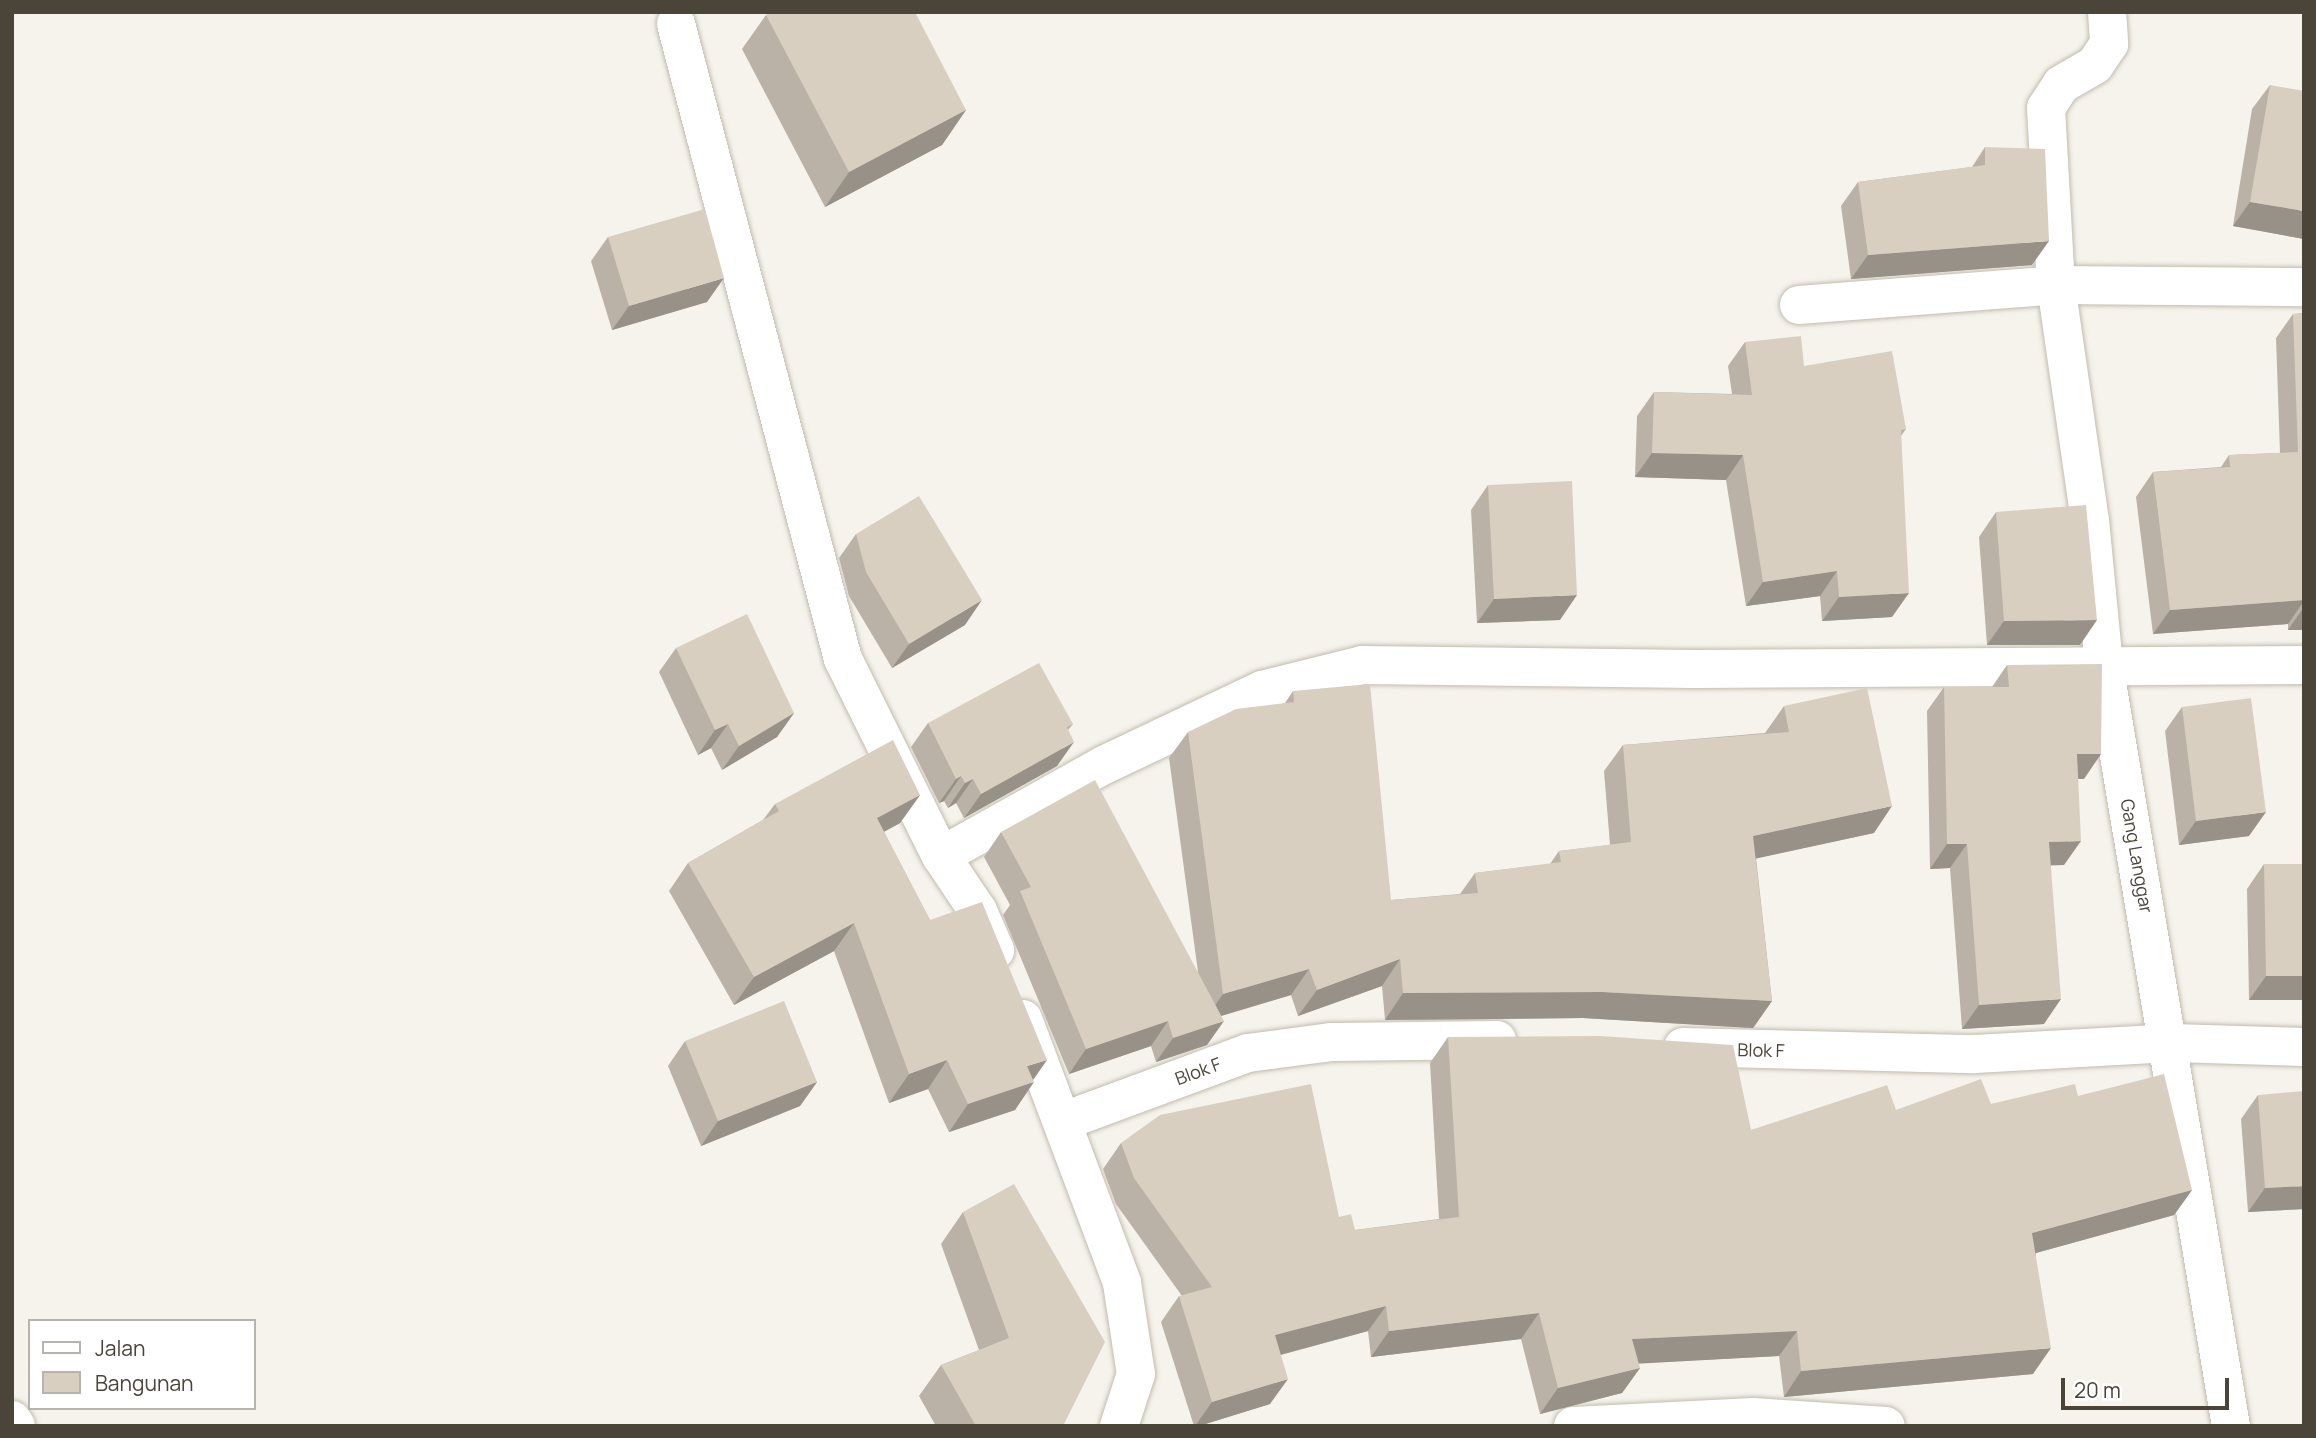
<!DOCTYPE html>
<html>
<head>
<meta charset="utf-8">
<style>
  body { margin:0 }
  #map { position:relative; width:2316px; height:1438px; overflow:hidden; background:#f6f3ec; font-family:Manrope,sans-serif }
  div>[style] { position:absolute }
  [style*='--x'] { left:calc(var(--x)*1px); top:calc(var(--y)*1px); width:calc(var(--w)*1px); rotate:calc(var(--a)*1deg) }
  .roads { filter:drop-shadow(0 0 2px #c2bbae) drop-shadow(0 0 2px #c2bbae) }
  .minor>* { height:38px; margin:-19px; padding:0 19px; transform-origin:19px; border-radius:19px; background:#fff }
  .wall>* { inset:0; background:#bab2a6 }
  .shaded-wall>* { inset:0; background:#979187 }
  .building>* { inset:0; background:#d8cfc1 }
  span { translate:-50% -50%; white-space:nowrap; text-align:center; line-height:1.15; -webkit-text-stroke:5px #fff; paint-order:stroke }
  .street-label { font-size:18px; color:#4b4439 }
  .frame { position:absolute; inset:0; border:14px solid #4b4439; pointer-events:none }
  .legend { position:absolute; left:28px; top:1319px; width:228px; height:91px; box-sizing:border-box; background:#fff; border:2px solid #b7b4b0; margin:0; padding:9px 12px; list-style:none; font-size:21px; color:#4b4439 }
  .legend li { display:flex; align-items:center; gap:14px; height:35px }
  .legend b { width:35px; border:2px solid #b7b4b0 }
  .scale { position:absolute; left:2061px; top:1378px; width:168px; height:32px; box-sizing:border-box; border:4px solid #4b4439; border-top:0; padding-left:9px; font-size:21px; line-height:24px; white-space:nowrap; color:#4b4439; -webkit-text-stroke:5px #fff; paint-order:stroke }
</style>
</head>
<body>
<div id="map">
  <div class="roads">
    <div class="minor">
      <div style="--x:2107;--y:12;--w:32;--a:86"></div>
      <div style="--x:2109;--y:44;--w:25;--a:124"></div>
      <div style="--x:2095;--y:65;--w:39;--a:150"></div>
      <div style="--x:2061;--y:85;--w:27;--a:123"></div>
      <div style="--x:2046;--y:108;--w:177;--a:86.8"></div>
      <div style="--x:2056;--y:285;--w:237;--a:81.8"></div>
      <div style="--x:2090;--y:520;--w:146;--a:84.5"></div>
      <div style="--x:2104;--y:665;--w:772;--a:80.53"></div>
      <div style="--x:676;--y:24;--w:657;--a:75.27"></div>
      <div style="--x:843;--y:659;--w:220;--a:63.6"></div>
      <div style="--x:941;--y:856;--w:66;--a:56.1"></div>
      <div style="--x:978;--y:911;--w:43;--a:66.4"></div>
      <div style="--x:1799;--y:305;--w:258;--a:-4.4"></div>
      <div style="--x:2056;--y:285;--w:248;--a:0.5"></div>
      <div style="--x:941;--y:856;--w:187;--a:-29.2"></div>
      <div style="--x:1104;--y:765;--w:175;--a:-25.4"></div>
      <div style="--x:1262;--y:690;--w:103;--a:-14"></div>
      <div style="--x:1362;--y:665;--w:333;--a:0.7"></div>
      <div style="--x:1695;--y:669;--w:609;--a:-0.38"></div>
      <div style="--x:1023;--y:1019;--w:282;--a:69.4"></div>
      <div style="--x:1122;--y:1283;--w:92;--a:81.3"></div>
      <div style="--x:1136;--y:1374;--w:55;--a:108.1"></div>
      <div style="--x:1683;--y:1047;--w:292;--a:1.4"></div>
      <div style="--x:1975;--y:1054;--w:195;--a:-3.2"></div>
      <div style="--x:2170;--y:1043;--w:134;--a:1.7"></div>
      <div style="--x:1064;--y:1121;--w:196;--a:-20.3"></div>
      <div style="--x:1248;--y:1053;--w:85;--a:-7.5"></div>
      <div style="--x:1332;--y:1042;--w:165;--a:-0.7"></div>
      <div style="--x:12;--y:1420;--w:7;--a:56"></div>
      <div style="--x:1573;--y:1426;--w:180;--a:-2.9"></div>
      <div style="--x:1753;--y:1417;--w:133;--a:3.9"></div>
    </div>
  </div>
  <div class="wall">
    <div style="clip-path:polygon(766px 15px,966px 110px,942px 145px,825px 207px,742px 49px)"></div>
    <div style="clip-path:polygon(2270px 85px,2304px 239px,2233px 226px,2252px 109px)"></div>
    <div style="clip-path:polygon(1985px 147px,2032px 265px,1851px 279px,1841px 206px,1858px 182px,1972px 167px)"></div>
    <div style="clip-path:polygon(608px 237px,707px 302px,612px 330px,591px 261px)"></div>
    <div style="clip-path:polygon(2304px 313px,2304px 630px,2288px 630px,2288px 624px,2153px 634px,2136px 497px,2153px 472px,2221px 467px,2229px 455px,2280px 453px,2276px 338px,2293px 314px)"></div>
    <div style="clip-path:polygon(1745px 342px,1804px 366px,1906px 429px,1901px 436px,1892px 617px,1822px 621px,1820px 596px,1746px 606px,1726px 480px,1635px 477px,1637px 416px,1654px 392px,1732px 394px,1728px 366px)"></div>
    <div style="clip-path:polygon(1488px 485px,1560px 620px,1477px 623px,1471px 510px)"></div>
    <div style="clip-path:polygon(1996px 512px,2080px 645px,1987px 645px,1979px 537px)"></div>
    <div style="clip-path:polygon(856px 534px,965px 625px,892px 668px,849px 596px,839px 558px)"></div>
    <div style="clip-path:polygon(676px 648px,794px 713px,777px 737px,722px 770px,711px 748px,698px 755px,659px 672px)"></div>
    <div style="clip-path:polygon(2007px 665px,2084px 779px,2078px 779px,2064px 865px,2051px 865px,2044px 1024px,1962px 1029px,1950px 868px,1930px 869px,1927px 711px,1944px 687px,1992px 687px)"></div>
    <div style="clip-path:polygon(1293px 691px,1391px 900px,1460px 894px,1475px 873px,1550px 864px,1559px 851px,1610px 845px,1604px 771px,1623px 745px,1765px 733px,1784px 706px,1874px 833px,1756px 858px,1772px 1001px,1753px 1028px,1583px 1018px,1385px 1020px,1382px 986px,1298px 1016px,1291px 995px,1221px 1016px,1207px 1045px,1156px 1062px,1151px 1046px,1069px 1074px,1003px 915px,1010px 905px,984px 857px,1001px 832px,1198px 972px,1169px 758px,1188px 732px,1285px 703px)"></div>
    <div style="clip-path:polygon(2182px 707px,2249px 836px,2179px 845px,2165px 731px)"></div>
    <div style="clip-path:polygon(928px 723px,1073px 724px,1068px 730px,1057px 766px,964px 818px,956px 803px,948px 808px,944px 801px,939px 803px,911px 747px)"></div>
    <div style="clip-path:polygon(920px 795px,900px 823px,884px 832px,930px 920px,1033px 1079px,1015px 1110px,949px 1132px,928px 1089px,889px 1103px,834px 951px,734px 1005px,669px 891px,688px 863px,763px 820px,775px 804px)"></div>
    <div style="clip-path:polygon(2264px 864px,2304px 1000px,2249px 1000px,2247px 889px)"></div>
    <div style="clip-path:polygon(1448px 1037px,1751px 1130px,1896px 1110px,1991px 1104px,2078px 1096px,2192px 1190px,2174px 1215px,2036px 1253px,2033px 1374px,1784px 1397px,1779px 1356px,1638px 1363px,1640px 1368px,1622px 1393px,1540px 1414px,1521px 1339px,1371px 1357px,1368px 1331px,1281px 1355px,1270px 1404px,1199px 1426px,1194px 1426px,1161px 1322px,1179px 1296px,1182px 1296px,1116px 1204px,1103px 1169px,1121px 1143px,1339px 1217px,1355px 1230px,1439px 1219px,1430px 1063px)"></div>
    <div style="clip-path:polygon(685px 1041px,817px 1082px,800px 1106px,701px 1146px,668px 1066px)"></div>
    <div style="clip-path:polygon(2258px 1095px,2304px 1209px,2248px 1212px,2241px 1119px)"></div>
    <div style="clip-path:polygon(963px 1212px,1063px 1426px,936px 1426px,919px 1396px,941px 1365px,979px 1350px,941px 1244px)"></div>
  </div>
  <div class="shaded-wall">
    <div style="clip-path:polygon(966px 110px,942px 145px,825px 207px,849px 172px)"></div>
    <div style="clip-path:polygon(2250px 202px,2304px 211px,2304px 239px,2233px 226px)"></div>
    <div style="clip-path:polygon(2049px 241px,2032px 265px,1851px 279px,1868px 255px)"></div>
    <div style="clip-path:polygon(724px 278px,707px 302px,612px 330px,629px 306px)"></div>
    <div style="clip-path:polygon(1652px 453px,1743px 455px,1726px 480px,1635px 477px)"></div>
    <div style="clip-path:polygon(1837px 571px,1820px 596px,1746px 606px,1763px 582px)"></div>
    <div style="clip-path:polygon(1909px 593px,1892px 617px,1822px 621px,1839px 597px)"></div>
    <div style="clip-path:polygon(1577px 595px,1560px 620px,1477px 623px,1494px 599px)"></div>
    <div style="clip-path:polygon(982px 600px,965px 625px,892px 668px,909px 644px)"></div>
    <div style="clip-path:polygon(2304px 600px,2304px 601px,2288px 624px,2153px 634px,2170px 610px)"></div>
    <div style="clip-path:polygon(2304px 607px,2304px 630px,2288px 630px)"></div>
    <div style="clip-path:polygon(2097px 620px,2080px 645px,1987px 645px,2004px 621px)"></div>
    <div style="clip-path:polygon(794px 713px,777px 737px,722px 770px,739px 746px)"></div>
    <div style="clip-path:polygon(728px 724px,711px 748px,698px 755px,715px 730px)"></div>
    <div style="clip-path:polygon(1074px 742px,1057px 766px,964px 818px,981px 794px)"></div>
    <div style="clip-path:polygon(2077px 754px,2101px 754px,2084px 779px,2060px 778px)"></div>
    <div style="clip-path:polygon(961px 776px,944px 801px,939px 803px,956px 779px)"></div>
    <div style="clip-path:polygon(973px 779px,956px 803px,948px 808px,965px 783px)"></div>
    <div style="clip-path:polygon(920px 795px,900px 823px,857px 846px,877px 818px)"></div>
    <div style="clip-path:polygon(1892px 806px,1874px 833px,1735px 863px,1753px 836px)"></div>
    <div style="clip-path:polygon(2266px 812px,2249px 836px,2179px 845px,2196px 821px)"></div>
    <div style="clip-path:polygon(2081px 841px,2064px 865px,2032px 866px,2049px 842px)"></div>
    <div style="clip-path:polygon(1947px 844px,1967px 844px,1950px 868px,1930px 869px)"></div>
    <div style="clip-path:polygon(854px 923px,834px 951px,734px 1005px,754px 977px)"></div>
    <div style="clip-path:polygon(1400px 959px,1382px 986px,1298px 1016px,1317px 990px)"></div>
    <div style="clip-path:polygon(1309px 969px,1291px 995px,1204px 1021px,1223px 994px)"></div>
    <div style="clip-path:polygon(2266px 976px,2304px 976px,2304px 1000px,2249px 1000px)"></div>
    <div style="clip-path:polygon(1602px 992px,1772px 1001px,1753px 1028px,1583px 1018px,1385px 1020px,1403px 993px)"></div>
    <div style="clip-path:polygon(2061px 999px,2044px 1024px,1962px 1029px,1979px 1005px)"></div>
    <div style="clip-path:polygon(1168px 1021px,1151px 1046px,1069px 1074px,1086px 1049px)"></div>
    <div style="clip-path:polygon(1224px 1021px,1207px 1045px,1156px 1062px,1173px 1038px)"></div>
    <div style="clip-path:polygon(947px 1060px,928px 1089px,889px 1103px,909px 1074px)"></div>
    <div style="clip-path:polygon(1047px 1060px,1031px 1083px,1034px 1082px,1015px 1110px,949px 1132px,968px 1104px,1027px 1066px)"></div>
    <div style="clip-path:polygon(817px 1082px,800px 1106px,701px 1146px,718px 1121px)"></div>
    <div style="clip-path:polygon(2304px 1186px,2304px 1209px,2248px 1212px,2265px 1188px)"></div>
    <div style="clip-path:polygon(2192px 1190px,2174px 1215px,2014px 1259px,2032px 1233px)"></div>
    <div style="clip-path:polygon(1386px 1306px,1368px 1331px,1257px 1361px,1275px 1335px)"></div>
    <div style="clip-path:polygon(1539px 1313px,1521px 1339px,1371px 1357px,1389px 1331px)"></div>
    <div style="clip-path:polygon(1797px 1331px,1779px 1356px,1614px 1365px,1632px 1339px)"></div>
    <div style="clip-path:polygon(2051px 1348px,2033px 1374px,1784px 1397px,1801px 1371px)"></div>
    <div style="clip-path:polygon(1640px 1368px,1622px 1393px,1540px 1414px,1558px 1388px)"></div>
    <div style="clip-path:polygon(1288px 1379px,1270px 1404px,1199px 1426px,1195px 1426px,1212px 1402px)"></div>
  </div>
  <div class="building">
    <div style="clip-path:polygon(771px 12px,915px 12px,966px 110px,849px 172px,766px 15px)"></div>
    <div style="clip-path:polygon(2270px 85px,2304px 91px,2304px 211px,2250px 202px)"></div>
    <div style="clip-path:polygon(1985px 147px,2045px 149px,2049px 241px,1868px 255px,1858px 182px,1985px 165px)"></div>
    <div style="clip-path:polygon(705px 209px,724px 278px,629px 306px,608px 237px)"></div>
    <div style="clip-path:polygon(2304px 313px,2304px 600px,2170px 610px,2153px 472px,2230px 467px,2229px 455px,2298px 452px,2293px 314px)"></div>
    <div style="clip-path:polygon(1801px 336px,1804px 366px,1892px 351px,1906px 429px,1901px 430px,1909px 593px,1839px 597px,1837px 571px,1763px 582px,1743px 455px,1652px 453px,1654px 392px,1752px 395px,1745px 342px)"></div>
    <div style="clip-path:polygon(1572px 481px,1577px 595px,1494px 599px,1488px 485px)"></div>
    <div style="clip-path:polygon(919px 496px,982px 600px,909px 644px,866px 572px,856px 534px)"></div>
    <div style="clip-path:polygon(2086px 505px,2097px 620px,2004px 621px,1996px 512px)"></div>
    <div style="clip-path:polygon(747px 614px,794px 713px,739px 746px,728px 724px,715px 730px,676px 648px)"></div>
    <div style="clip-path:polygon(1039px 663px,1073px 724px,1067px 727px,1074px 742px,981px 794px,973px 779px,965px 783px,961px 776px,956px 779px,928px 723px)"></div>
    <div style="clip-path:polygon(2102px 664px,2101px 754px,2077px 754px,2081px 841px,2049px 842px,2061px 999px,1979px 1005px,1967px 844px,1947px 844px,1944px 687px,2009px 687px,2007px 665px)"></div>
    <div style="clip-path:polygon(1370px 684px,1391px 900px,1478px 893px,1475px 873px,1561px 862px,1559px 851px,1631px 842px,1623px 745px,1789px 732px,1784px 706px,1867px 688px,1892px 806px,1753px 836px,1772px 1001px,1602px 992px,1403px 993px,1400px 959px,1317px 990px,1309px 969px,1223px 994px,1188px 732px,1236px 709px,1294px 702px,1293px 691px)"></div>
    <div style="clip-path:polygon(2251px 698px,2266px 812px,2196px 821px,2182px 707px)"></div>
    <div style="clip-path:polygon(893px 740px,920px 795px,877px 818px,930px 920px,982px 902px,1047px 1060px,1027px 1066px,1034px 1082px,968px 1104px,947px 1060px,909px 1074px,854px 923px,754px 977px,688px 863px,779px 811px,775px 804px)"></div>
    <div style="clip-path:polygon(1095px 780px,1224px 1021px,1173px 1038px,1168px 1021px,1086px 1049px,1020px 891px,1031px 887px,1001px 832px)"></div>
    <div style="clip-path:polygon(2264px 864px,2304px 864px,2304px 976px,2266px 976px)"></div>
    <div style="clip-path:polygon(784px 1001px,817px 1082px,718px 1121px,685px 1041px)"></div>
    <div style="clip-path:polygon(1600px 1036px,1733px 1045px,1751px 1130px,1887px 1085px,1896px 1110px,1981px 1079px,1991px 1104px,2075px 1084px,2078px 1096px,2164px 1074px,2192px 1190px,2032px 1233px,2051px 1348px,1801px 1371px,1797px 1331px,1632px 1339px,1640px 1368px,1558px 1388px,1539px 1313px,1389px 1331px,1386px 1306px,1275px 1335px,1288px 1379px,1212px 1402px,1179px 1296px,1212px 1287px,1134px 1178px,1121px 1143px,1160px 1115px,1311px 1084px,1339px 1217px,1351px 1214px,1355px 1230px,1459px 1217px,1448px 1037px)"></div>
    <div style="clip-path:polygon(2304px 1091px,2304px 1186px,2265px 1188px,2258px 1095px)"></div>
    <div style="clip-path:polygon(1014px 1184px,1105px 1342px,1063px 1426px,976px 1426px,941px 1365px,1009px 1338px,963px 1212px)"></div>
  </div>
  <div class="street-label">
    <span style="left:2137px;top:856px;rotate:80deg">Gang Langgar</span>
    <span style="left:1761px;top:1050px;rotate:1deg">Blok F</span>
    <span style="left:1198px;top:1071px;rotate:-20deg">Blok F</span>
  </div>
  <div class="frame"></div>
  <ul class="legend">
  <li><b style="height:9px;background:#fff"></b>Jalan</li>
  <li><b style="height:19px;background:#d8cfc1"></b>Bangunan</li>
  </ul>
  <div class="scale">20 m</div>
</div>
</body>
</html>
